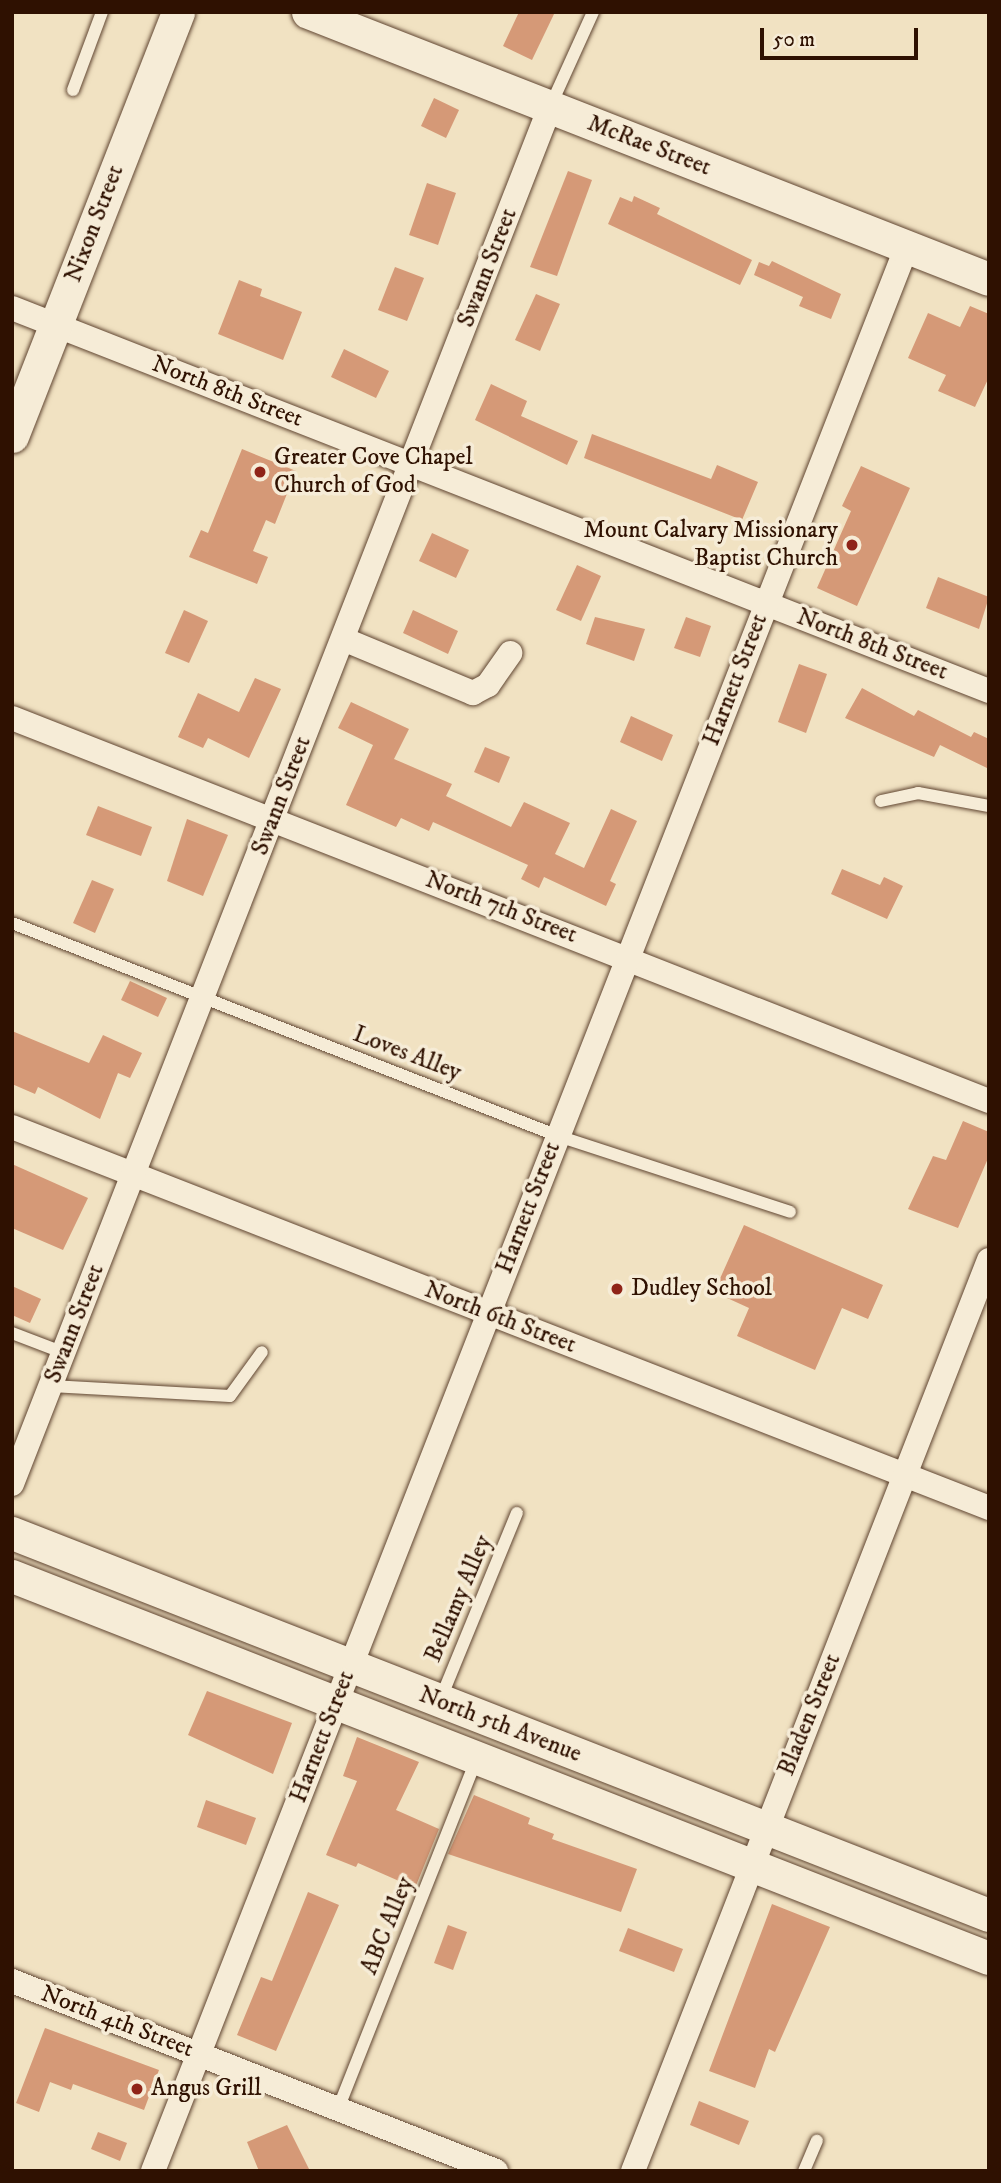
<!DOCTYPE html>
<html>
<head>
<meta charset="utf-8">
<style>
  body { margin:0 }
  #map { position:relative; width:1001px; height:2183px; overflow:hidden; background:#f1e2c2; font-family:"IM FELL DW Pica",serif }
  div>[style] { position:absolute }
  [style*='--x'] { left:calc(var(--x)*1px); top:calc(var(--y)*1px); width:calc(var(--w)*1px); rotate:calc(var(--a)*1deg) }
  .building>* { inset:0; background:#d59977 }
  .roads { filter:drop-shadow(0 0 2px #604531) drop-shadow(0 0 2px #604531) }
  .lane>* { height:12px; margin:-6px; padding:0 6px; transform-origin:6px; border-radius:6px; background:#f6ecd7 }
  .street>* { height:24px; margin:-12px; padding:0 12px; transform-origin:12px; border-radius:12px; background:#f6ecd7 }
  .secondary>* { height:33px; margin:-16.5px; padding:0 16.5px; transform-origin:16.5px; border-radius:16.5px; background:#f6ecd7 }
  .dots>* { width:19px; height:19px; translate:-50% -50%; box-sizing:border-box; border:4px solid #f6ecd7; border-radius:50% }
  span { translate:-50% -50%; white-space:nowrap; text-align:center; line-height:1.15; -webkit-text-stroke:7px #f6ecd7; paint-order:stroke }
  .street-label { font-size:24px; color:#2f1101 }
  .poi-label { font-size:24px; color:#2f1101 }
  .left { translate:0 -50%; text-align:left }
  .right { translate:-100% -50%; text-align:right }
  .frame { position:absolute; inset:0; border:14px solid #2f1101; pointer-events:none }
  .scale { position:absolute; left:760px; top:28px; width:158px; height:32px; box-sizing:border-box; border:4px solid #2f1101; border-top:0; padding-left:9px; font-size:21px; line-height:24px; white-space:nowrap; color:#2f1101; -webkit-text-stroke:5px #f6ecd7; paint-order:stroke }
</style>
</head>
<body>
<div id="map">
  <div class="building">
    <div style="clip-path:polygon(519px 12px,555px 12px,532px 60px,503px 46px)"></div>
    <div style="clip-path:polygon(434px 98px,459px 110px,446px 138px,421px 126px)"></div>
    <div style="clip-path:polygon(568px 171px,592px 180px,557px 276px,530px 267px)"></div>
    <div style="clip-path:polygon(427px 183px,456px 193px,438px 245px,409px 235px)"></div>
    <div style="clip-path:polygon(634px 196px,660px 208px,657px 214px,752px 260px,740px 285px,608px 224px,620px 197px,632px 202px)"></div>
    <div style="clip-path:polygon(772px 261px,841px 294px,831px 319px,799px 306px,803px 297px,754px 275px,759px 262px,769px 266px)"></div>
    <div style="clip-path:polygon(395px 267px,424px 278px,407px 321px,378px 310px)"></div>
    <div style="clip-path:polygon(239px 280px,262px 289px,260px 296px,302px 312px,283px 360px,218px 334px)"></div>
    <div style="clip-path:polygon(536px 294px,560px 304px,540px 351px,515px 340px)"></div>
    <div style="clip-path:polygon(970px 306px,989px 314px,989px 377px,975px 407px,938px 391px,946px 375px,908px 358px,928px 313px,960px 327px)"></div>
    <div style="clip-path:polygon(344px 349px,389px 371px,376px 398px,331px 377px)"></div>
    <div style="clip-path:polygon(491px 384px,527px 401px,521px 416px,578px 441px,567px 465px,475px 420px)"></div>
    <div style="clip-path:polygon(592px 434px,711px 479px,717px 465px,758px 482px,742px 520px,584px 458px)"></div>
    <div style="clip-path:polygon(242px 449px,296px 471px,275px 524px,266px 520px,253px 551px,268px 557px,257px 584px,189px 557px,201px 530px,208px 533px)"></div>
    <div style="clip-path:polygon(861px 466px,910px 488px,857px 606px,817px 588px,851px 511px,842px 506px)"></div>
    <div style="clip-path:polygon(432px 533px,469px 550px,456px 578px,419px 561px)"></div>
    <div style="clip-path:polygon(577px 565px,601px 576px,581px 621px,556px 610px)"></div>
    <div style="clip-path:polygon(938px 577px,989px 597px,979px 629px,926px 608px)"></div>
    <div style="clip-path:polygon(184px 610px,208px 621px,189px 663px,165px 653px)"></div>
    <div style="clip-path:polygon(413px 610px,458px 631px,448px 654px,403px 633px)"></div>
    <div style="clip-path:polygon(595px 617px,645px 629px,634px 661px,586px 644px)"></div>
    <div style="clip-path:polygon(686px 617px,711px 626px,700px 657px,674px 648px)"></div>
    <div style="clip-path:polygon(799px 664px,827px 674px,806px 733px,778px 722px)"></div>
    <div style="clip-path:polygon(255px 678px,281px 689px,249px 758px,208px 738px,203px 748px,178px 737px,198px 693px,239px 712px)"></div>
    <div style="clip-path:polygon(862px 688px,914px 716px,918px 710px,971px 737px,974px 732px,989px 739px,989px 769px,940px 745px,934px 757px,845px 718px)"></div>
    <div style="clip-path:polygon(351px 702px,409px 729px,394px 759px,452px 784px,446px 796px,511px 827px,524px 802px,570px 823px,555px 854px,584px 868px,611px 809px,637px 821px,610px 881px,616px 884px,606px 906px,544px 877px,539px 888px,521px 879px,528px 865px,433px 822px,429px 831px,401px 818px,396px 827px,346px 805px,373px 745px,338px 728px)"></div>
    <div style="clip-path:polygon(631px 716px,673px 735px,662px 761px,620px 742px)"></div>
    <div style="clip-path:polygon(485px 747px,510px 757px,499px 783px,474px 772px)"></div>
    <div style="clip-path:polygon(98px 806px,152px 827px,141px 856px,86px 835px)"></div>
    <div style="clip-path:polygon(187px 819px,228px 835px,203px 896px,167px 881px)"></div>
    <div style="clip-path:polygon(842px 869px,880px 885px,884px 877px,903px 886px,887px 919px,831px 894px)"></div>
    <div style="clip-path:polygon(92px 880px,114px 889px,95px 933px,73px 923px)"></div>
    <div style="clip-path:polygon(130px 981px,167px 998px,158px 1017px,121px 1000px)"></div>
    <div style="clip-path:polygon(12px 1031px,89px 1063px,103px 1035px,142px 1053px,130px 1078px,118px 1073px,100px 1119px,38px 1087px,35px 1094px,12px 1084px)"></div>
    <div style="clip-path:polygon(963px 1121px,989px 1132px,989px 1156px,958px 1228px,908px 1209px,933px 1156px,946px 1160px)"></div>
    <div style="clip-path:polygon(12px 1164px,88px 1198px,63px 1250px,12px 1228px)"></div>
    <div style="clip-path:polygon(744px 1225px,883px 1285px,868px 1319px,842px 1308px,815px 1370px,737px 1336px,749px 1308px,714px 1292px)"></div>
    <div style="clip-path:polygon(12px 1286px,41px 1299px,30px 1323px,12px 1315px)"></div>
    <div style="clip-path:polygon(207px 1691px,292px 1723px,273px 1774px,188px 1735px)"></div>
    <div style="clip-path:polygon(357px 1737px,419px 1762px,396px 1810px,439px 1829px,415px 1888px,358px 1863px,356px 1867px,326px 1855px,357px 1781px,343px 1776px)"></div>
    <div style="clip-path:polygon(474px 1795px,530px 1818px,528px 1824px,554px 1834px,552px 1839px,637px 1869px,621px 1912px,448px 1854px)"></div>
    <div style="clip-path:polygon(206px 1800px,256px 1818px,246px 1845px,197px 1827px)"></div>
    <div style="clip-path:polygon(308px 1892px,339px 1905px,276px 2051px,237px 2035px,261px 1977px,272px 1981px)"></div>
    <div style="clip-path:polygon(772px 1904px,830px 1927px,775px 2052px,769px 2049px,755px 2088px,709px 2071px)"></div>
    <div style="clip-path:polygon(448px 1925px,467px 1932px,453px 1970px,434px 1963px)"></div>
    <div style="clip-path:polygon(628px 1928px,683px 1949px,674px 1972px,619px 1951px)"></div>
    <div style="clip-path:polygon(45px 2028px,159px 2070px,144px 2110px,73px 2084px,71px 2090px,50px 2082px,39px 2112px,16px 2103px)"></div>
    <div style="clip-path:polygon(699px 2101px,749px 2121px,739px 2145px,690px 2125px)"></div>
    <div style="clip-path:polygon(287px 2125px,310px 2171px,259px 2171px,247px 2142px)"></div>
    <div style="clip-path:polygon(98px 2132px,127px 2143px,120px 2161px,91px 2149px)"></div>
  </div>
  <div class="roads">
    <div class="lane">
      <div style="--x:73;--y:90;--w:83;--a:-69.6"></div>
      <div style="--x:550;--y:107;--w:104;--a:-65.6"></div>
      <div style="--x:881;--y:801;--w:38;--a:-12"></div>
      <div style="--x:918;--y:793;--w:72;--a:10.4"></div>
      <div style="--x:12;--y:923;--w:586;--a:21.31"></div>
      <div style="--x:558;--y:1136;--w:244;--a:18.1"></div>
      <div style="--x:12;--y:1333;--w:56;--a:21"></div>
      <div style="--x:51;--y:1386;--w:179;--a:3.2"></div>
      <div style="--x:230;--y:1396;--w:54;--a:-54"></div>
      <div style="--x:441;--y:1698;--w:200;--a:-67.7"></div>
      <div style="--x:338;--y:2109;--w:378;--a:-68.4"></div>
      <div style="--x:804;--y:2171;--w:33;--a:-67"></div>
    </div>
    <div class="street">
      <div style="--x:12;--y:308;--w:1049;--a:21.41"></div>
      <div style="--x:343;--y:639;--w:141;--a:22.6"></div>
      <div style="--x:473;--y:693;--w:17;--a:-28"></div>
      <div style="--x:488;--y:685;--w:39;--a:-55"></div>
      <div style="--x:12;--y:718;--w:1049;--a:21.41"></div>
      <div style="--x:12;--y:1127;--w:1049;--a:21.3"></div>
      <div style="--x:12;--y:1484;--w:1478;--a:-68.66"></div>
      <div style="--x:12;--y:1981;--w:520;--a:21.43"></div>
      <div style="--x:153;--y:2171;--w:2067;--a:-68.61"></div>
      <div style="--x:633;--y:2171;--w:978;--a:-68.66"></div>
    </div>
    <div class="secondary">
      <div style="--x:308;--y:12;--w:731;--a:21.41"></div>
      <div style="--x:12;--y:436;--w:455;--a:-68.6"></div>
      <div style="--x:12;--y:1533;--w:1049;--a:21.36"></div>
      <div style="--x:12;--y:1576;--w:1049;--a:21.36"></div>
    </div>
  </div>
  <div class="dots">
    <div style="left:260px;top:472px;background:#8f2418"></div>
    <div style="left:852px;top:545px;background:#8f2418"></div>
    <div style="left:617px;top:1289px;background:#8f2418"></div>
    <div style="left:137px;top:2089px;background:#8f2418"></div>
  </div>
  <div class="street-label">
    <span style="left:649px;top:146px;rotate:21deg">McRae Street</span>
    <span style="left:95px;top:224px;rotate:-69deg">Nixon Street</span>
    <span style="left:488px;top:268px;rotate:-69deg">Swann Street</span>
    <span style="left:227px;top:392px;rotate:21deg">North 8th Street</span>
    <span style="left:872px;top:645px;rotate:21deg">North 8th Street</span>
    <span style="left:736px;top:680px;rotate:-69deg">Harnett Street</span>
    <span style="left:282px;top:796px;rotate:-69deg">Swann Street</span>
    <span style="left:501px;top:908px;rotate:21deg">North 7th Street</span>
    <span style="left:407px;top:1054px;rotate:21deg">Loves Alley</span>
    <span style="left:529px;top:1208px;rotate:-69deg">Harnett Street</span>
    <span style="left:500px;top:1318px;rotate:21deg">North 6th Street</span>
    <span style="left:75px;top:1324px;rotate:-69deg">Swann Street</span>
    <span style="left:459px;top:1599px;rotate:-67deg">Bellamy Alley</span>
    <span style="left:810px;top:1715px;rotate:-68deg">Bladen Street</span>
    <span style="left:500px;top:1725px;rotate:21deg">North 5th Avenue</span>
    <span style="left:323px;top:1737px;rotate:-69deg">Harnett Street</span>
    <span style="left:388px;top:1926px;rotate:-68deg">ABC Alley</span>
    <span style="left:117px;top:2022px;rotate:21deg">North 4th Street</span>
  </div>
  <div class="poi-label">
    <span class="left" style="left:274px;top:472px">Greater Cove Chapel<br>Church of God</span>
    <span class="right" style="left:838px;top:545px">Mount Calvary Missionary<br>Baptist Church</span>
    <span class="left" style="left:631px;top:1289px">Dudley School</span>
    <span class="left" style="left:151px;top:2089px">Angus Grill</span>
  </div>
  <div class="frame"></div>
  <div class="scale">50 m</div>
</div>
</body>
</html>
